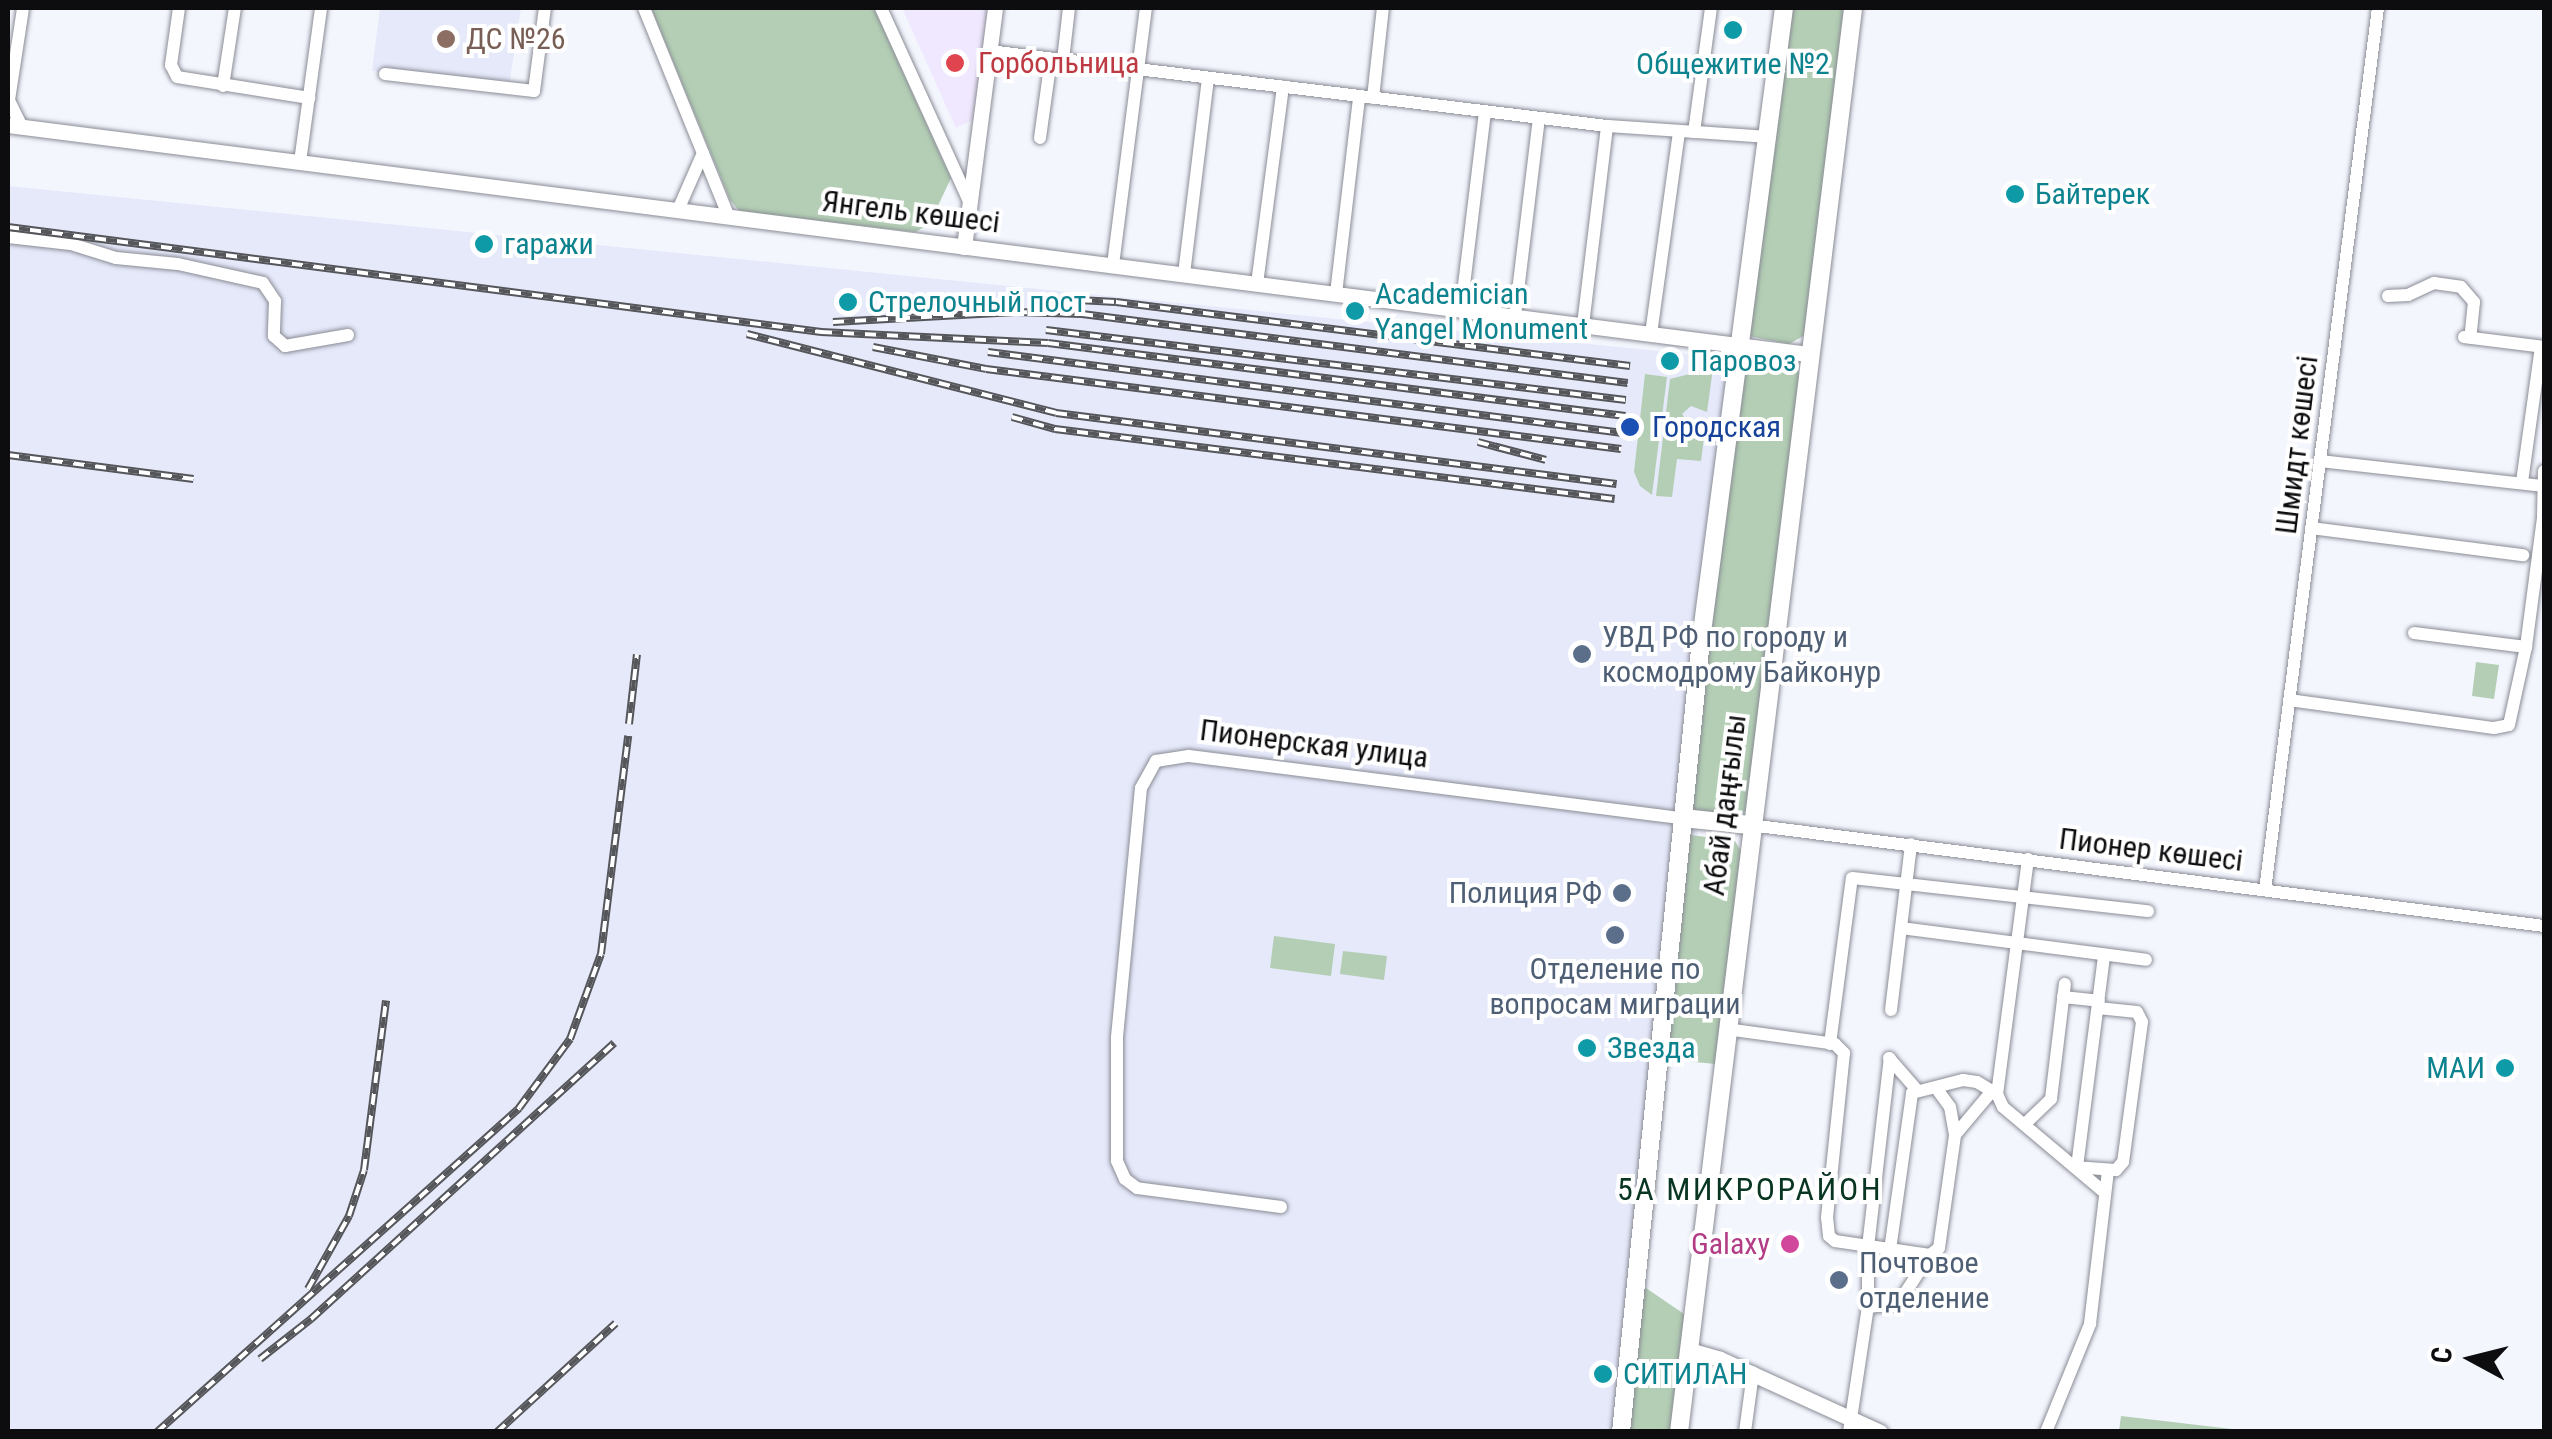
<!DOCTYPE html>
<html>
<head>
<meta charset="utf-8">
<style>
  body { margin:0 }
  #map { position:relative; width:2552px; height:1439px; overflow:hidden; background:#f4f6fe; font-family:"Roboto Condensed",sans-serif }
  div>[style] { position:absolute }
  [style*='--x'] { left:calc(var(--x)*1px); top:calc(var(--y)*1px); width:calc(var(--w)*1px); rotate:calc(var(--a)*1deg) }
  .built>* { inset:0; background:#e5e9fa }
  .medical>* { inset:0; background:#f0e8fe }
  .green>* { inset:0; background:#b3ceb4 }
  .roads { filter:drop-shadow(0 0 2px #8a8c95) drop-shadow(0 0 2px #8a8c95) }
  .minor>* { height:12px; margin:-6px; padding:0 6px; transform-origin:6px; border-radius:6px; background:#fff }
  .tertiary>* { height:15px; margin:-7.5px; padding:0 7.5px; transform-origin:7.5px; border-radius:7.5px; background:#fff }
  .secondary>* { height:18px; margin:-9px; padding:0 9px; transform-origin:9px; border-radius:9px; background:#fff }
  .rail>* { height:8px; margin-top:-4px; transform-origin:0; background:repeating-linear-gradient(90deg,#fff 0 11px,#55565a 0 22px); box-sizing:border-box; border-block:2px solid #55565a }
  .dots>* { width:28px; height:28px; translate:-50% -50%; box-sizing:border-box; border:5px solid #fff; border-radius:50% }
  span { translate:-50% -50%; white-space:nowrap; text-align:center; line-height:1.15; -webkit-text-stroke:8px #fff; paint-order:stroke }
  .education-label { font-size:30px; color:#785e54 }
  .left { translate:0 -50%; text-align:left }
  .health-label { font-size:30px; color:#be3a42 }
  .culture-label { font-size:30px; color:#0d838f }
  .right { translate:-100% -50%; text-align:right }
  .street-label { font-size:30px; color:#0d0d10 }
  .transit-label { font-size:30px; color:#164399 }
  .service-label { font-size:30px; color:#4e5e75 }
  .hotel-label { font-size:30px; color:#b23c85 }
  .neighbourhood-label { font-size:32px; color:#093623; letter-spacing:2.5px }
  .frame { position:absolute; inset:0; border:10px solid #0d0d10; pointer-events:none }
  .north { position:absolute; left:2422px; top:1309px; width:100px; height:100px; -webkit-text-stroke:8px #fff; paint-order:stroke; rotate:277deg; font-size:28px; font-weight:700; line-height:40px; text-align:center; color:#0d0d10 }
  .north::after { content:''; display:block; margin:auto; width:35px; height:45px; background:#0d0d10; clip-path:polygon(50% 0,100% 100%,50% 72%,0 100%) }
</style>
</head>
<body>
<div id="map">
  <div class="built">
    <div style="clip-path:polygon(380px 8px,521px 8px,509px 86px,372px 71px)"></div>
    <div style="clip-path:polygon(8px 186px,1759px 361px,1620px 1431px,8px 1431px)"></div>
  </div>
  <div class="medical">
    <div style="clip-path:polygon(902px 8px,988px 8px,975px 119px,956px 128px)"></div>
  </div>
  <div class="green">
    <div style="clip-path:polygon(651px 8px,874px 8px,951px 178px,930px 223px,916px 232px,740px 212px,730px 200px)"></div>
    <div style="clip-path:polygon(1789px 8px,1849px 8px,1805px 335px,1789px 344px,1749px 336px)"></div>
    <div style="clip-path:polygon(1755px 354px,1789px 359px,1800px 374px,1748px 809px,1737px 818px,1689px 810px,1742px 367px)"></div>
    <div style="clip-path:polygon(1713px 368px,1707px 412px,1691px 406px,1682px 414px,1689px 423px,1699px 419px,1706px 422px,1701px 461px,1677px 459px,1672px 497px,1656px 496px,1670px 379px)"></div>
    <div style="clip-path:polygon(1645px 374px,1667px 377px,1652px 495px,1640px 486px,1634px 472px)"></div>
    <div style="clip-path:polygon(2476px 662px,2499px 665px,2494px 699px,2472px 696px)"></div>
    <div style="clip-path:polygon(1691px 835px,1735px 841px,1741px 851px,1716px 1064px,1661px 1059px,1686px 841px)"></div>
    <div style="clip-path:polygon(1274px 936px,1335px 944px,1331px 976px,1270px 968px)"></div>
    <div style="clip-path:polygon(1343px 951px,1387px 956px,1384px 980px,1340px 974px)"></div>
    <div style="clip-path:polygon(1640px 1284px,1687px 1316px,1673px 1431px,1627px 1432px)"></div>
    <div style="clip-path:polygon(2121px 1416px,2249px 1431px,2119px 1431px)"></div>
  </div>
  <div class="roads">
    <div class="minor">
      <div style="--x:179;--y:8;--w:58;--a:98"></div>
      <div style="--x:171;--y:65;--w:13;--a:63"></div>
      <div style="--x:177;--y:77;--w:134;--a:9"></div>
      <div style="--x:644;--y:8;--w:226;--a:67.9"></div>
      <div style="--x:881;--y:8;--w:214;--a:65.5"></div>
      <div style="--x:989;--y:51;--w:623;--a:6.92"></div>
      <div style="--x:1607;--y:126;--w:160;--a:3.9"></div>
      <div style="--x:1063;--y:60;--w:52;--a:-83.4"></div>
      <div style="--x:385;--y:74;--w:150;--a:6.5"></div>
      <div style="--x:534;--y:91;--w:84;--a:-82.5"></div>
      <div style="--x:223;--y:86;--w:79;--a:-81.3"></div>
      <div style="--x:1373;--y:98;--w:91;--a:-83.7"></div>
      <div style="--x:22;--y:127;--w:30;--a:-116"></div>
      <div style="--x:9;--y:100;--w:93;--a:-81.3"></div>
      <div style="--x:1694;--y:132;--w:125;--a:-82.2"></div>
      <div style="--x:1040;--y:138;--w:80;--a:-82.1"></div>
      <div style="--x:300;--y:162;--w:155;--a:-82.2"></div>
      <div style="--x:678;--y:210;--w:62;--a:-66.3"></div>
      <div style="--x:8;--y:237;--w:63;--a:6.3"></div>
      <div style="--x:71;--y:244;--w:47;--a:17.3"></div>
      <div style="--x:116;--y:258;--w:62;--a:5.5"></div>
      <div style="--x:178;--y:264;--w:87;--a:12.6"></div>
      <div style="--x:263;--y:283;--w:22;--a:56"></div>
      <div style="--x:275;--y:301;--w:35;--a:92"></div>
      <div style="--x:274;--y:336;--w:15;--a:42"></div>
      <div style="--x:285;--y:346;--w:64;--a:-9.9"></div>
      <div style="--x:1113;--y:265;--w:259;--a:-82.7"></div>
      <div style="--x:1184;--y:274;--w:197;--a:-83"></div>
      <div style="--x:1257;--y:284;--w:199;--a:-82.5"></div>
      <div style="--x:1336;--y:294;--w:198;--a:-83.3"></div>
      <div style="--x:2388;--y:296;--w:20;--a:-3"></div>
      <div style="--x:2408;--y:295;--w:29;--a:-25"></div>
      <div style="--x:2434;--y:283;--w:27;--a:8"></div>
      <div style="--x:2461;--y:287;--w:20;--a:49"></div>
      <div style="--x:2474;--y:302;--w:36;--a:96"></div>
      <div style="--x:1461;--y:310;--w:199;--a:-83.1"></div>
      <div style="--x:1515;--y:316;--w:199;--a:-83.1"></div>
      <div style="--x:1583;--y:325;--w:200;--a:-83.1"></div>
      <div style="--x:1651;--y:334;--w:203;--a:-82.1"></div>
      <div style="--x:2464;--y:337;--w:81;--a:7.1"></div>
      <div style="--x:2320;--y:461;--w:223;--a:6.4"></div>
      <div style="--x:2522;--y:482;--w:136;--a:-82"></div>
      <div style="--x:2311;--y:528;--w:214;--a:7.3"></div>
      <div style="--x:2414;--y:633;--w:113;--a:7.1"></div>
      <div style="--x:2289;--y:700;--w:207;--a:7.8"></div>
      <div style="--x:2494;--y:728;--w:15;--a:-11"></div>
      <div style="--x:2509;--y:725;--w:80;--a:-77.7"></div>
      <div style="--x:2526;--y:647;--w:131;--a:-82.5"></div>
      <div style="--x:2543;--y:517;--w:46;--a:-88.8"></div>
      <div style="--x:1750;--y:825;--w:800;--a:7.25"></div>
      <div style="--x:2028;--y:859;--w:237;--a:97.5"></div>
      <div style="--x:1997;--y:1094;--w:14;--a:65"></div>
      <div style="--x:2003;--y:1107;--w:133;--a:40.1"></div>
      <div style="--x:2265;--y:890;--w:889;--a:-82.7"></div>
      <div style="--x:1901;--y:928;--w:247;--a:7.4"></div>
      <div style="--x:2063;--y:997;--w:36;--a:6"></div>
      <div style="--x:2098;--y:1008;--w:39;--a:6"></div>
      <div style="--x:2137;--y:1012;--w:11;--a:63"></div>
      <div style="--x:2142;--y:1022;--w:141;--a:97.7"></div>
      <div style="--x:2123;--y:1162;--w:11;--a:131"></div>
      <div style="--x:2116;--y:1170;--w:39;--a:-176"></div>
      <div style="--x:2077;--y:1167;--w:214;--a:-82.7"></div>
      <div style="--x:1891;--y:1010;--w:167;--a:-83.1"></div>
      <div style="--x:1726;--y:1029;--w:110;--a:7.8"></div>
      <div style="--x:1835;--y:1044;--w:13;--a:45"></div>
      <div style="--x:1844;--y:1053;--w:165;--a:95.9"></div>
      <div style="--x:1827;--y:1217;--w:19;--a:84"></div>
      <div style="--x:1829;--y:1236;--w:8;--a:40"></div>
      <div style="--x:1835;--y:1241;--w:96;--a:8.4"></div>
      <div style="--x:1930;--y:1255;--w:11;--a:-38"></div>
      <div style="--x:1939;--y:1248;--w:114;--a:-81.9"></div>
      <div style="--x:1955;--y:1135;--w:28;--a:-100"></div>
      <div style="--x:1950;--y:1107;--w:22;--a:-126"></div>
      <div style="--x:1830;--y:1044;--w:167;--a:-82.5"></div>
      <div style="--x:1852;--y:878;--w:298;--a:6.4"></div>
      <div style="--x:1889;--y:1058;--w:43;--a:48.8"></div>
      <div style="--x:2025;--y:1124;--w:36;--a:-44"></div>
      <div style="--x:2051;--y:1099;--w:116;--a:-83.1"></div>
      <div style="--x:1955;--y:1135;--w:57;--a:-49.9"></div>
      <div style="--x:1281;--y:1207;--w:145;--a:-172.5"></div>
      <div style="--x:1137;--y:1188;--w:15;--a:-143"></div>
      <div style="--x:1125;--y:1179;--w:20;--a:-114"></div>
      <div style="--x:1117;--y:1161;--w:124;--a:-90"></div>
      <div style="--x:1117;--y:1037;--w:250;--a:-84.5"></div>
      <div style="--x:1141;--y:788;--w:31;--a:-61"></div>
      <div style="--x:1156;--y:761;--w:33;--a:-9"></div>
      <div style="--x:1189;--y:756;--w:498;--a:7.2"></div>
      <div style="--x:1890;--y:1250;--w:159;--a:-82"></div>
      <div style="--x:1912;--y:1093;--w:53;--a:-14.3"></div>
      <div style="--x:1963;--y:1080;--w:14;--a:8"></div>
      <div style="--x:1977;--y:1082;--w:23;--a:31"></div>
      <div style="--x:1868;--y:1307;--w:30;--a:-6"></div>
      <div style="--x:1898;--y:1304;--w:59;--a:-56.9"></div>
      <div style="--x:1745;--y:1432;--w:60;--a:-82.3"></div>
      <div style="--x:1849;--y:1432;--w:126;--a:-81.4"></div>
      <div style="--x:1868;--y:1307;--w:60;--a:-90"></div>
      <div style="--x:1868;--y:1247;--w:190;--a:-83.4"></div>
      <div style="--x:2046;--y:1432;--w:117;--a:-67.8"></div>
      <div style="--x:2090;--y:1324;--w:155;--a:-83.3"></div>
    </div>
    <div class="tertiary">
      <div style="--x:8;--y:125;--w:1815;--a:7.25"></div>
      <div style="--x:964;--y:247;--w:241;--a:-82.6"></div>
      <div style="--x:1689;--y:1350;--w:32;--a:16"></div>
      <div style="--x:1720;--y:1359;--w:176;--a:24.5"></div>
    </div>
    <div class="secondary">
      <div style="--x:1683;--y:818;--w:67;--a:6"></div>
      <div style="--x:1621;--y:1432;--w:796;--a:-84.23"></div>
      <div style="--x:1701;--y:640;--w:637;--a:-82.52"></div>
      <div style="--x:1679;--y:1432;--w:1435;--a:-83.03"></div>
    </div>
  </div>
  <div class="rail">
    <div style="--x:8;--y:227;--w:820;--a:7.36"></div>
    <div style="--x:821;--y:332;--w:227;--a:2.8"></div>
    <div style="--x:1048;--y:343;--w:582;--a:7.21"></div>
    <div style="--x:1059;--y:299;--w:57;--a:3"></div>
    <div style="--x:1116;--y:302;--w:518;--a:7.1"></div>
    <div style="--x:833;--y:322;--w:183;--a:-3.1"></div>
    <div style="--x:1016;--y:312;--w:66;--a:1.7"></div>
    <div style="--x:1082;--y:314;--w:550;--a:7.2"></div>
    <div style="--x:1046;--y:330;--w:584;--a:6.88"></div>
    <div style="--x:747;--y:334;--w:319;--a:14.3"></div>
    <div style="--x:1056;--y:413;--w:565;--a:7.21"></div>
    <div style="--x:873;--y:347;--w:115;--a:11"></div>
    <div style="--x:986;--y:369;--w:640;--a:7.18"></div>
    <div style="--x:988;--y:352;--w:640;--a:7.27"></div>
    <div style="--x:1012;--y:417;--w:45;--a:15.6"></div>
    <div style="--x:1055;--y:429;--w:564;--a:7.13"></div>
    <div style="--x:1478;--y:442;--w:70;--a:14.8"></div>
    <div style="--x:8;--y:455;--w:187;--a:7.4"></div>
    <div style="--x:629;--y:724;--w:70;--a:-83.5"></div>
    <div style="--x:308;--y:1289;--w:84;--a:-60.7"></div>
    <div style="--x:349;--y:1216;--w:48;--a:-71.9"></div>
    <div style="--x:364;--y:1170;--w:171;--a:-82.6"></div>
    <div style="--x:260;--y:1359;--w:65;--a:-38.1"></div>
    <div style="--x:311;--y:1319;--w:410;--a:-42.3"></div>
    <div style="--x:157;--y:1432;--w:486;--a:-41.8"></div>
    <div style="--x:519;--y:1108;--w:86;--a:-53.5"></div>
    <div style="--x:570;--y:1039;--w:90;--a:-70"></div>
    <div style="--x:601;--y:954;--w:220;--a:-82.9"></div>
    <div style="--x:497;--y:1432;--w:161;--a:-42.5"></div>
  </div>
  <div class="dots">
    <div style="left:1733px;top:30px;background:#0f9aa8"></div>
    <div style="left:446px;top:39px;background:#8d6e63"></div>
    <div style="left:955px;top:63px;background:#e0444e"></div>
    <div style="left:2015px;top:194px;background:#0f9aa8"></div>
    <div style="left:484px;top:244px;background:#0f9aa8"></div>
    <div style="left:848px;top:302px;background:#0f9aa8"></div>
    <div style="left:1355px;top:311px;background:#0f9aa8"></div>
    <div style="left:1670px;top:361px;background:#0f9aa8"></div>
    <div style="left:1630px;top:427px;background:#1a4fb4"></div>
    <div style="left:1582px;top:654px;background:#5c6f8a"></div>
    <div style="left:1622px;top:893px;background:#5c6f8a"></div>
    <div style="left:1615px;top:935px;background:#5c6f8a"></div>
    <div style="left:1587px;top:1048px;background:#0f9aa8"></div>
    <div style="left:2505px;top:1068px;background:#0f9aa8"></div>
    <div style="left:1790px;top:1244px;background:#d1479c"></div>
    <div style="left:1839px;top:1280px;background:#5c6f8a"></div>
    <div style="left:1603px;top:1374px;background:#0f9aa8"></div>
  </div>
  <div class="education-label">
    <span class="left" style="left:466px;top:39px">ДС №26</span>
  </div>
  <div class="health-label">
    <span class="left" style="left:978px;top:63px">Горбольница</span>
  </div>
  <div class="culture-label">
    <span style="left:1733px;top:64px">Общежитие №2</span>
    <span class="left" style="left:2035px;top:194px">Байтерек</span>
    <span class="left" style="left:504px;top:244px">гаражи</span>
    <span class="left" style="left:1375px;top:311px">Academician<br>Yangel Monument</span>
    <span class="left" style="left:868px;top:302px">Стрелочный пост</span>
    <span class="left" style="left:1690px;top:361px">Паровоз</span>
    <span class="left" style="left:1607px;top:1048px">Звезда</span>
    <span class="right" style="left:2485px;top:1068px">МАИ</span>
    <span class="left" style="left:1623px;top:1374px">СИТИЛАН</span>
  </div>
  <div class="street-label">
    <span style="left:911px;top:212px;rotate:7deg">Янгель көшесі</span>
    <span style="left:2297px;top:445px;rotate:-83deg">Шмидт көшесі</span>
    <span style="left:1314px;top:744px;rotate:7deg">Пионерская улица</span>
    <span style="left:1725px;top:805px;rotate:-83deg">Абай даңғылы</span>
    <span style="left:2151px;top:850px;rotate:7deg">Пионер көшесі</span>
  </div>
  <div class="transit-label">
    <span class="left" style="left:1652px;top:427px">Городская</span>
  </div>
  <div class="service-label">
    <span class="left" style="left:1602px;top:654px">УВД РФ по городу и<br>космодрому Байконур</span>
    <span class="right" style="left:1602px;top:893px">Полиция РФ</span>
    <span style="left:1615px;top:986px">Отделение по<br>вопросам миграции</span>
    <span class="left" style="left:1859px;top:1280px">Почтовое<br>отделение</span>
  </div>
  <div class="hotel-label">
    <span class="right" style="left:1770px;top:1244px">Galaxy</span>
  </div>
  <div class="neighbourhood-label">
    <span style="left:1750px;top:1189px">5А МИКРОРАЙОН</span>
  </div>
  <div class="frame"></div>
  <div class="north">С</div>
</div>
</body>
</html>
